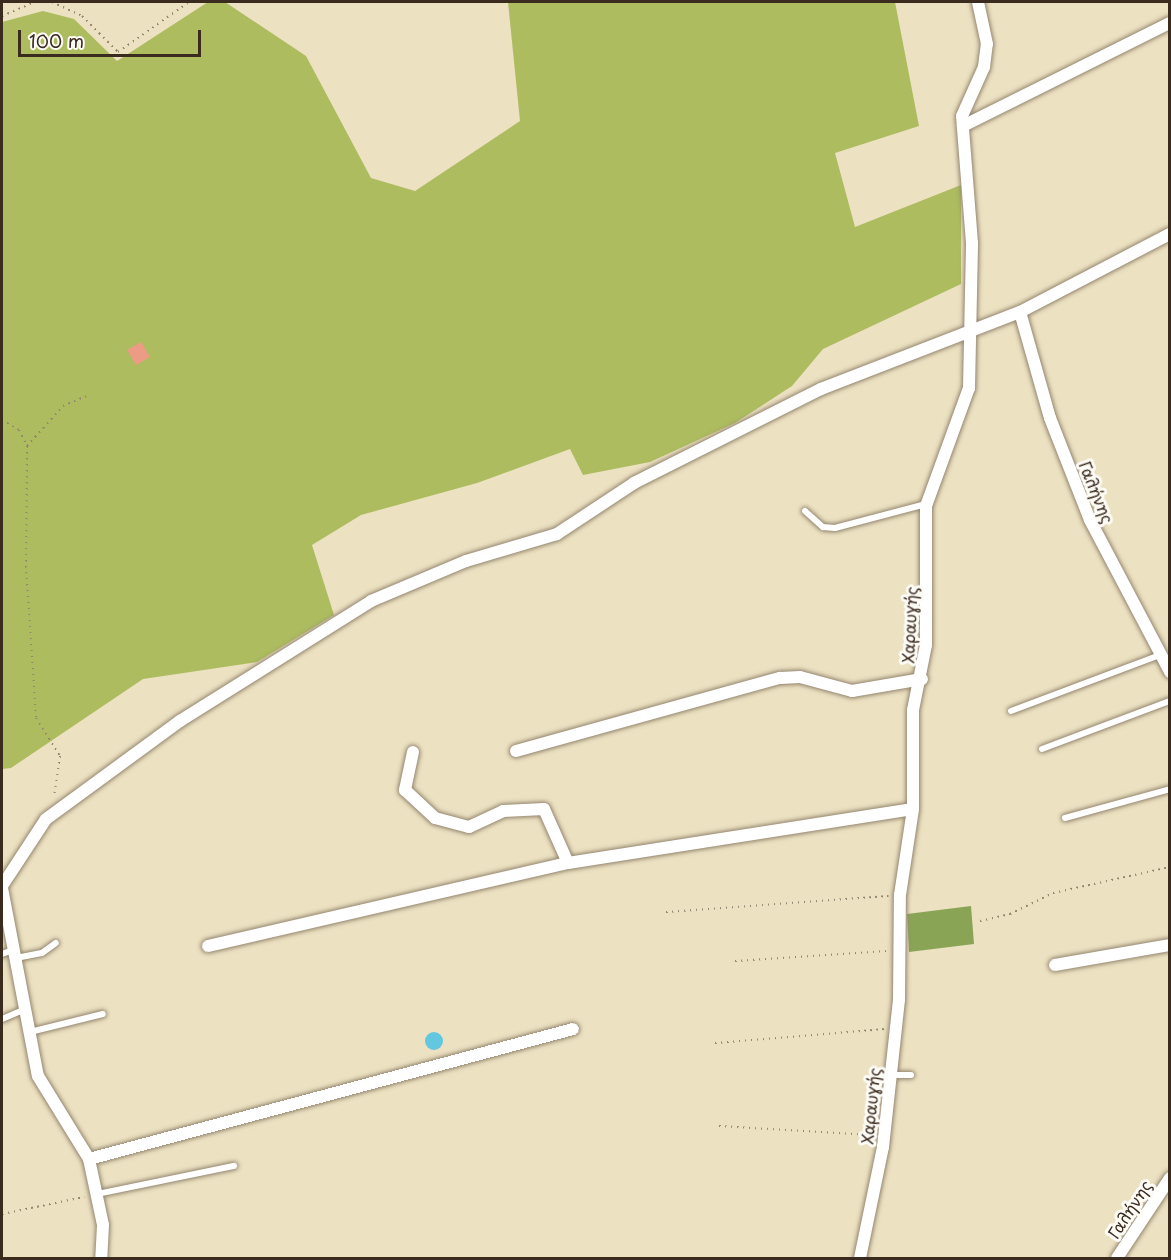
<!DOCTYPE html>
<html>
<head>
<meta charset="utf-8">
<style>
  body { margin:0 }
  #map { position:relative; width:1171px; height:1260px; overflow:hidden; background:#ece1c1; font-family:"Playpen Sans",sans-serif }
  div>[style] { position:absolute }
  [style*='--x'] { left:calc(var(--x)*1px); top:calc(var(--y)*1px); width:calc(var(--w)*1px); rotate:calc(var(--a)*1deg) }
  .green>* { inset:0; background:#adbc5f }
  .forest>* { inset:0; background:#8aa456 }
  .water>* { inset:0; background:#62c7df }
  .round { border-radius:50% }
  .building>* { inset:0; background:#ec9c84 }
  .path>* { height:2px; margin-top:-1px; transform-origin:0; background:repeating-linear-gradient(90deg,#948670 0 1.5px,transparent 0 6px) }
  .roads { filter:drop-shadow(0 0 2px #948670) drop-shadow(0 0 2px #948670) }
  .service>* { height:6px; margin:-3px; padding:0 3px; transform-origin:3px; border-radius:3px; background:#fff }
  .minor>* { height:12px; margin:-6px; padding:0 6px; transform-origin:6px; border-radius:6px; background:#fff }
  span { translate:-50% -50%; white-space:nowrap; text-align:center; line-height:1.15; -webkit-text-stroke:6px #fdfcf7; paint-order:stroke }
  .street-label { font-size:16px; color:#3b2a1e }
  .frame { position:absolute; inset:0; border:3px solid #3b2a1e; pointer-events:none }
  .scale { position:absolute; left:18px; top:30px; width:183px; height:27px; box-sizing:border-box; border:3px solid #3b2a1e; border-top:0; padding-left:8px; font-size:18px; line-height:21px; white-space:nowrap; color:#3b2a1e; -webkit-text-stroke:4px #fdfcf7; paint-order:stroke }
</style>
</head>
<body>
<div id="map">
  <div class="green">
    <div style="clip-path:polygon(208px 2px,225px 2px,306px 56px,371px 178px,415px 191px,520px 121px,508px 2px,895px 2px,919px 126px,835px 153px,855px 227px,961px 185px,961px 284px,823px 349px,792px 386px,735px 423px,650px 462px,583px 475px,570px 449px,477px 483px,361px 515px,312px 545px,334px 615px,257px 662px,143px 679px,11px 768px,2px 769px,2px 22px,43px 11px,74px 19px,117px 61px)"></div>
  </div>
  <div class="forest">
    <div style="clip-path:polygon(971px 906px,974px 944px,909px 952px,907px 914px)"></div>
  </div>
  <div class="water">
    <div class="round" style="left:425px;top:1032px;width:18px;height:18px"></div>
  </div>
  <div class="building">
    <div style="clip-path:polygon(141px 342px,150px 357px,136px 365px,127px 350px)"></div>
  </div>
  <div class="path">
    <div style="--x:52;--y:2;--w:33;--a:25"></div>
    <div style="--x:82;--y:16;--w:51;--a:45"></div>
    <div style="--x:118;--y:52;--w:87;--a:-35.2"></div>
    <div style="--x:2;--y:16;--w:36;--a:-23"></div>
    <div style="--x:2;--y:420;--w:20;--a:30"></div>
    <div style="--x:19;--y:430;--w:18;--a:63"></div>
    <div style="--x:27;--y:446;--w:120;--a:90.5"></div>
    <div style="--x:26;--y:566;--w:152;--a:86.2"></div>
    <div style="--x:36;--y:718;--w:45;--a:57.7"></div>
    <div style="--x:60;--y:756;--w:41;--a:98.3"></div>
    <div style="--x:27;--y:446;--w:54;--a:-48"></div>
    <div style="--x:63;--y:406;--w:25;--a:-23"></div>
    <div style="--x:666;--y:912;--w:223;--a:-4.1"></div>
    <div style="--x:980;--y:921;--w:31;--a:-13"></div>
    <div style="--x:1010;--y:914;--w:48;--a:-26"></div>
    <div style="--x:1053;--y:893;--w:120;--a:-12.5"></div>
    <div style="--x:735;--y:961;--w:152;--a:-3.8"></div>
    <div style="--x:715;--y:1043;--w:171;--a:-4.7"></div>
    <div style="--x:719;--y:1126;--w:153;--a:3.4"></div>
    <div style="--x:2;--y:1214;--w:84;--a:-11.7"></div>
  </div>
  <div class="roads">
    <div class="service">
      <div style="--x:805;--y:511;--w:24;--a:42"></div>
      <div style="--x:823;--y:527;--w:12;--a:5"></div>
      <div style="--x:835;--y:528;--w:94;--a:-14.8"></div>
      <div style="--x:1011;--y:711;--w:159;--a:-20.6"></div>
      <div style="--x:1042;--y:749;--w:137;--a:-20.6"></div>
      <div style="--x:1065;--y:818;--w:109;--a:-15.4"></div>
      <div style="--x:2;--y:954;--w:12;--a:-20"></div>
      <div style="--x:16;--y:958;--w:26;--a:-11"></div>
      <div style="--x:42;--y:953;--w:17;--a:-36"></div>
      <div style="--x:2;--y:1019;--w:25;--a:-23"></div>
      <div style="--x:30;--y:1032;--w:75;--a:-13.9"></div>
      <div style="--x:891;--y:1075;--w:20;--a:0"></div>
      <div style="--x:97;--y:1194;--w:140;--a:-11.6"></div>
    </div>
    <div class="minor">
      <div style="--x:963;--y:126;--w:231;--a:-26.5"></div>
      <div style="--x:1020;--y:312;--w:110;--a:74.2"></div>
      <div style="--x:1050;--y:418;--w:110;--a:68.6"></div>
      <div style="--x:1090;--y:520;--w:172;--a:62.2"></div>
      <div style="--x:516;--y:751;--w:274;--a:-15.5"></div>
      <div style="--x:780;--y:678;--w:20;--a:-3"></div>
      <div style="--x:800;--y:677;--w:54;--a:15.1"></div>
      <div style="--x:852;--y:691;--w:71;--a:-9.7"></div>
      <div style="--x:413;--y:752;--w:39;--a:102"></div>
      <div style="--x:405;--y:790;--w:41;--a:43"></div>
      <div style="--x:435;--y:818;--w:35;--a:15"></div>
      <div style="--x:469;--y:827;--w:38;--a:-25"></div>
      <div style="--x:503;--y:811;--w:41;--a:-2.8"></div>
      <div style="--x:544;--y:809;--w:59;--a:66"></div>
      <div style="--x:2;--y:886;--w:80;--a:-56.7"></div>
      <div style="--x:46;--y:819;--w:166;--a:-36.2"></div>
      <div style="--x:180;--y:721;--w:226;--a:-32.1"></div>
      <div style="--x:371;--y:601;--w:103;--a:-22.8"></div>
      <div style="--x:466;--y:561;--w:95;--a:-16.5"></div>
      <div style="--x:557;--y:534;--w:92;--a:-33.5"></div>
      <div style="--x:634;--y:483;--w:209;--a:-26.7"></div>
      <div style="--x:821;--y:389;--w:213;--a:-21.2"></div>
      <div style="--x:1020;--y:312;--w:169;--a:-27.5"></div>
      <div style="--x:2;--y:888;--w:191;--a:79.2"></div>
      <div style="--x:38;--y:1076;--w:97;--a:58.4"></div>
      <div style="--x:89;--y:1159;--w:67;--a:78"></div>
      <div style="--x:103;--y:1225;--w:33;--a:93"></div>
      <div style="--x:208;--y:946;--w:369;--a:-13"></div>
      <div style="--x:568;--y:863;--w:349;--a:-8.9"></div>
      <div style="--x:1055;--y:965;--w:117;--a:-9.9"></div>
      <div style="--x:89;--y:1159;--w:501;--a:-15.03"></div>
      <div style="--x:860;--y:1258;--w:113;--a:-78.3"></div>
      <div style="--x:883;--y:1147;--w:148;--a:-83.8"></div>
      <div style="--x:899;--y:1000;--w:105;--a:-89.5"></div>
      <div style="--x:900;--y:895;--w:87;--a:-81.4"></div>
      <div style="--x:913;--y:809;--w:99;--a:-90"></div>
      <div style="--x:913;--y:710;--w:66;--a:-78.7"></div>
      <div style="--x:926;--y:645;--w:139;--a:-90"></div>
      <div style="--x:926;--y:506;--w:126;--a:-70"></div>
      <div style="--x:969;--y:388;--w:145;--a:-88.8"></div>
      <div style="--x:972;--y:243;--w:127;--a:-94.5"></div>
      <div style="--x:962;--y:116;--w:54;--a:-65.8"></div>
      <div style="--x:984;--y:67;--w:23;--a:-83"></div>
      <div style="--x:987;--y:44;--w:43;--a:-102.1"></div>
      <div style="--x:1117;--y:1258;--w:96;--a:-56.5"></div>
    </div>
  </div>
  <div class="street-label">
    <span style="left:1097px;top:492px;rotate:68deg">Γαλήνης</span>
    <span style="left:909px;top:625px;rotate:-87deg">Χαραυγής</span>
    <span style="left:870px;top:1106px;rotate:-84deg">Χαραυγής</span>
    <span style="left:1129px;top:1209px;rotate:-57deg">Γαλήνης</span>
  </div>
  <div class="frame"></div>
  <div class="scale">100 m</div>
</div>
</body>
</html>
